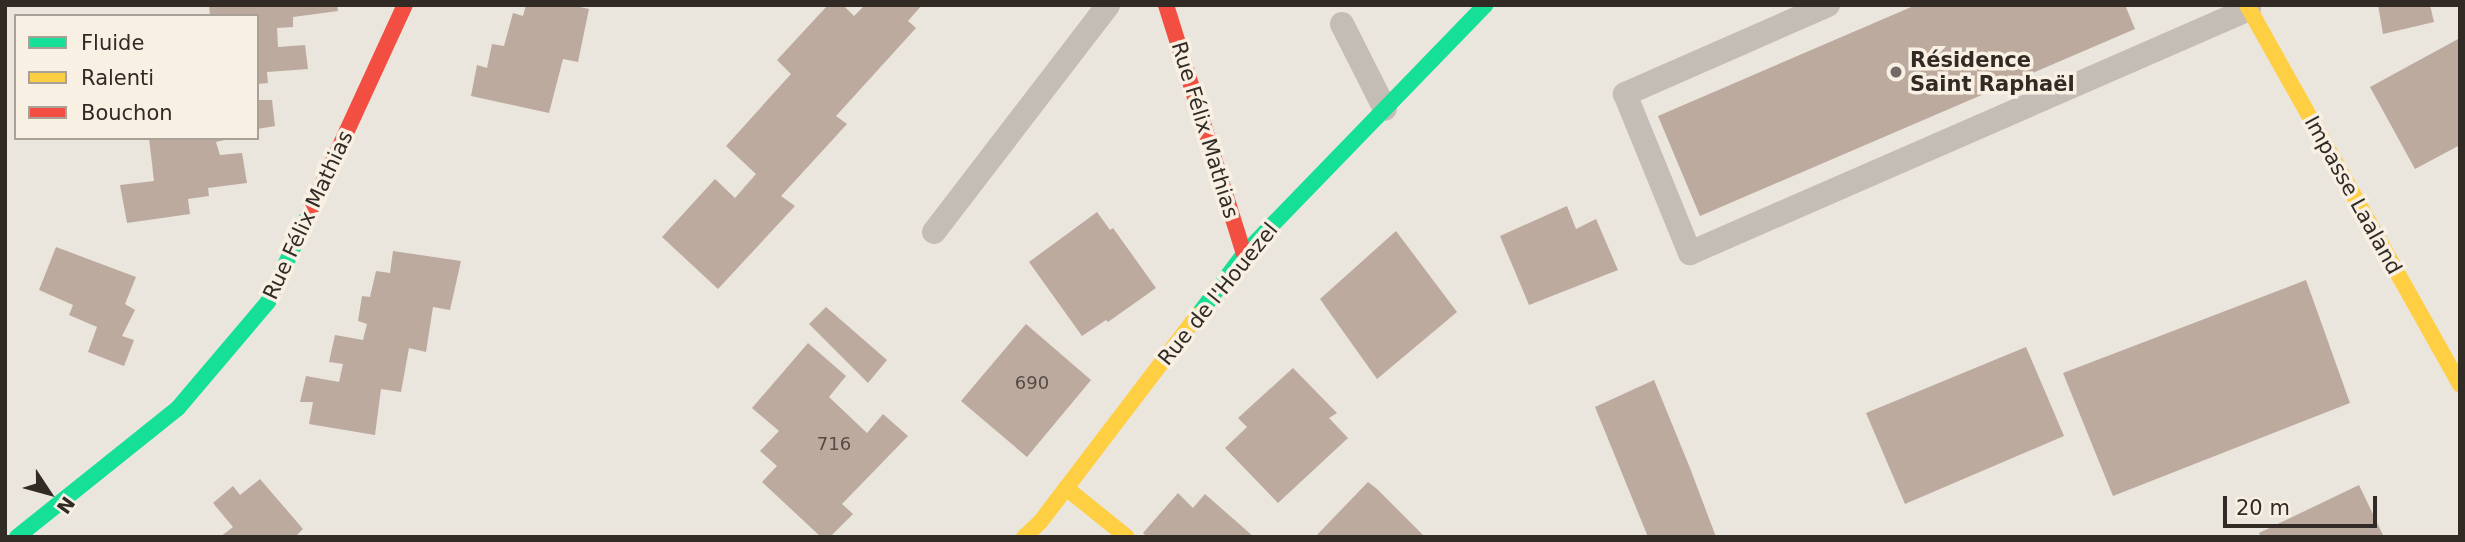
<!DOCTYPE html>
<html>
<head>
<meta charset="utf-8">
<style>
  body { margin:0 }
  #map { position:relative; width:2465px; height:542px; overflow:hidden; background:#eae5dd; font-family:"DejaVu Sans",sans-serif }
  div>[style] { position:absolute }
  [style*='--x'] { left:calc(var(--x)*1px); top:calc(var(--y)*1px); width:calc(var(--w)*1px); rotate:calc(var(--a)*1deg) }
  .building>* { inset:0; background:#bdaa9f }
  .lane>* { height:24px; margin:-12px; padding:0 12px; transform-origin:12px; border-radius:12px; background:#c3bdb6 }
  .fast>* { height:16px; margin:-8px; padding:0 8px; transform-origin:8px; border-radius:8px; background:#16e098 }
  .slow>* { height:16px; margin:-8px; padding:0 8px; transform-origin:8px; border-radius:8px; background:#ffcf43 }
  .jam>* { height:16px; margin:-8px; padding:0 8px; transform-origin:8px; border-radius:8px; background:#f24e42 }
  .dots>* { width:19px; height:19px; translate:-50% -50%; box-sizing:border-box; border:4px solid #f8f0e3; border-radius:50% }
  span { translate:-50% -50%; white-space:nowrap; text-align:center; line-height:1.15; -webkit-text-stroke:7px #f8f0e3; paint-order:stroke }
  .number-label { font-size:18px; color:#554a44 }
  .number-label span { -webkit-text-stroke-width:0 }
  .poi-label { font-size:21px; color:#322a25; font-weight:700 }
  .left { translate:0 -50%; text-align:left }
  .street-label { font-size:21px; color:#322a25 }
  .frame { position:absolute; inset:0; border:7px solid #322a25; pointer-events:none }
  .legend { position:absolute; left:14px; top:14px; width:245px; height:126px; box-sizing:border-box; background:#f8f0e3; border:2px solid #a9a197; margin:0; padding:9px 12px; list-style:none; font-size:21px; color:#322a25 }
  .legend li { display:flex; align-items:center; gap:14px; height:35px }
  .legend b { width:35px; border:2px solid #a9a197 }
  .north { position:absolute; left:14px; top:458px; width:70px; height:70px; -webkit-text-stroke:5px #f8f0e3; paint-order:stroke; rotate:126deg; font-size:19px; font-weight:700; line-height:28px; text-align:center; color:#322a25 }
  .north::after { content:''; display:block; margin:auto; width:24px; height:32px; background:#322a25; clip-path:polygon(50% 0,100% 100%,50% 72%,0 100%) }
  .scale { position:absolute; left:2223px; top:496px; width:154px; height:32px; box-sizing:border-box; border:4px solid #322a25; border-top:0; padding-left:9px; font-size:21px; line-height:24px; white-space:nowrap; color:#322a25; -webkit-text-stroke:5px #f8f0e3; paint-order:stroke }
</style>
</head>
<body>
<div id="map">
  <div class="building">
    <div style="clip-path:polygon(209px 5px,337px 5px,338px 11px,293px 17px,293px 27px,277px 28px,278px 47px,305px 45px,308px 69px,267px 72px,268px 83px,257px 84px,257px 16px,210px 16px)"></div>
    <div style="clip-path:polygon(526px 5px,571px 5px,589px 9px,578px 62px,563px 59px,549px 113px,471px 96px,477px 65px,487px 68px,492px 44px,504px 46px,513px 13px,523px 16px)"></div>
    <div style="clip-path:polygon(828px 5px,843px 5px,854px 16px,865px 5px,922px 5px,908px 21px,916px 28px,836px 116px,847px 124px,781px 196px,795px 206px,718px 289px,662px 237px,715px 179px,735px 198px,756px 174px,726px 146px,791px 74px,777px 60px)"></div>
    <div style="clip-path:polygon(1916px 5px,2125px 5px,2135px 29px,1700px 216px,1658px 116px)"></div>
    <div style="clip-path:polygon(2378px 5px,2430px 5px,2434px 22px,2383px 34px)"></div>
    <div style="clip-path:polygon(2460px 38px,2460px 145px,2415px 169px,2370px 87px)"></div>
    <div style="clip-path:polygon(257px 100px,272px 100px,275px 126px,257px 129px)"></div>
    <div style="clip-path:polygon(149px 138px,234px 138px,216px 142px,220px 155px,242px 153px,247px 183px,208px 188px,209px 196px,188px 199px,190px 214px,127px 223px,120px 185px,154px 181px)"></div>
    <div style="clip-path:polygon(1567px 206px,1576px 229px,1596px 219px,1618px 270px,1529px 305px,1500px 236px)"></div>
    <div style="clip-path:polygon(1097px 212px,1110px 230px,1113px 228px,1156px 288px,1108px 322px,1106px 320px,1082px 336px,1029px 262px)"></div>
    <div style="clip-path:polygon(1396px 231px,1457px 312px,1377px 379px,1320px 299px)"></div>
    <div style="clip-path:polygon(56px 247px,136px 277px,125px 304px,135px 310px,122px 336px,134px 340px,124px 366px,88px 352px,97px 327px,69px 315px,73px 305px,39px 290px)"></div>
    <div style="clip-path:polygon(393px 251px,461px 261px,450px 310px,433px 307px,426px 352px,409px 348px,401px 392px,381px 389px,375px 435px,309px 424px,313px 402px,300px 402px,306px 376px,339px 382px,343px 364px,329px 362px,335px 335px,363px 340px,367px 324px,358px 321px,362px 296px,370px 297px,376px 271px,390px 273px)"></div>
    <div style="clip-path:polygon(2306px 280px,2350px 403px,2113px 496px,2063px 373px)"></div>
    <div style="clip-path:polygon(826px 307px,887px 360px,868px 383px,809px 324px)"></div>
    <div style="clip-path:polygon(1026px 324px,1091px 380px,1027px 457px,961px 401px)"></div>
    <div style="clip-path:polygon(808px 343px,846px 376px,829px 397px,867px 433px,883px 414px,908px 436px,842px 504px,853px 514px,830px 537px,821px 537px,762px 482px,777px 466px,760px 451px,779px 431px,752px 408px)"></div>
    <div style="clip-path:polygon(2026px 347px,2064px 436px,1905px 504px,1866px 413px)"></div>
    <div style="clip-path:polygon(1293px 368px,1337px 413px,1329px 418px,1348px 438px,1278px 503px,1225px 448px,1247px 427px,1238px 418px)"></div>
    <div style="clip-path:polygon(1654px 380px,1690px 468px,1716px 537px,1648px 537px,1595px 407px)"></div>
    <div style="clip-path:polygon(260px 479px,303px 529px,295px 537px,220px 537px,233px 527px,213px 503px,233px 486px,240px 495px)"></div>
    <div style="clip-path:polygon(1368px 482px,1377px 489px,1425px 537px,1315px 537px)"></div>
    <div style="clip-path:polygon(2359px 485px,2384px 537px,2261px 537px,2259px 533px)"></div>
    <div style="clip-path:polygon(1178px 493px,1193px 508px,1205px 494px,1254px 537px,1147px 537px,1143px 533px)"></div>
  </div>
  <div class="lane">
    <div style="--x:1828;--y:5;--w:222;--a:156.3"></div>
    <div style="--x:1625;--y:94;--w:172;--a:67.8"></div>
    <div style="--x:1690;--y:253;--w:610;--a:-23.58"></div>
    <div style="--x:1342;--y:24;--w:95;--a:63.2"></div>
    <div style="--x:934;--y:232;--w:286;--a:-52.5"></div>
  </div>
  <div class="fast">
    <div style="--x:1198;--y:315;--w:76;--a:-53"></div>
    <div style="--x:1244;--y:254;--w:347;--a:-45.9"></div>
    <div style="--x:17;--y:537;--w:206;--a:-38.7"></div>
    <div style="--x:178;--y:408;--w:139;--a:-49.7"></div>
    <div style="--x:268;--y:302;--w:102;--a:-65.2"></div>
  </div>
  <div class="slow">
    <div style="--x:2247;--y:5;--w:435;--a:60.7"></div>
    <div style="--x:1066;--y:488;--w:78;--a:38.8"></div>
    <div style="--x:1024;--y:537;--w:23;--a:-43"></div>
    <div style="--x:1041;--y:521;--w:259;--a:-52.7"></div>
  </div>
  <div class="jam">
    <div style="--x:1166;--y:5;--w:261;--a:72.6"></div>
    <div style="--x:311;--y:209;--w:225;--a:-65.3"></div>
  </div>
  <div class="dots">
    <div style="left:1896px;top:72px;background:#726b65"></div>
  </div>
  <div class="number-label">
    <span style="left:1032px;top:383px">690</span>
    <span style="left:834px;top:444px">716</span>
  </div>
  <div class="poi-label">
    <span class="left" style="left:1910px;top:72px">Résidence<br>Saint Raphaël</span>
  </div>
  <div class="street-label">
    <span style="left:1205px;top:130px;rotate:73deg">Rue Félix Mathias</span>
    <span style="left:2353px;top:195px;rotate:61deg">Impasse Laaland</span>
    <span style="left:308px;top:215px;rotate:-65deg">Rue Félix Mathias</span>
    <span style="left:1218px;top:294px;rotate:-51deg">Rue de l'Houezel</span>
  </div>
  <div class="frame"></div>
  <ul class="legend">
  <li><b style="height:9px;background:#16e098"></b>Fluide</li>
  <li><b style="height:9px;background:#ffcf43"></b>Ralenti</li>
  <li><b style="height:9px;background:#f24e42"></b>Bouchon</li>
  </ul>
  <div class="north">N</div>
  <div class="scale">20 m</div>
</div>
</body>
</html>
